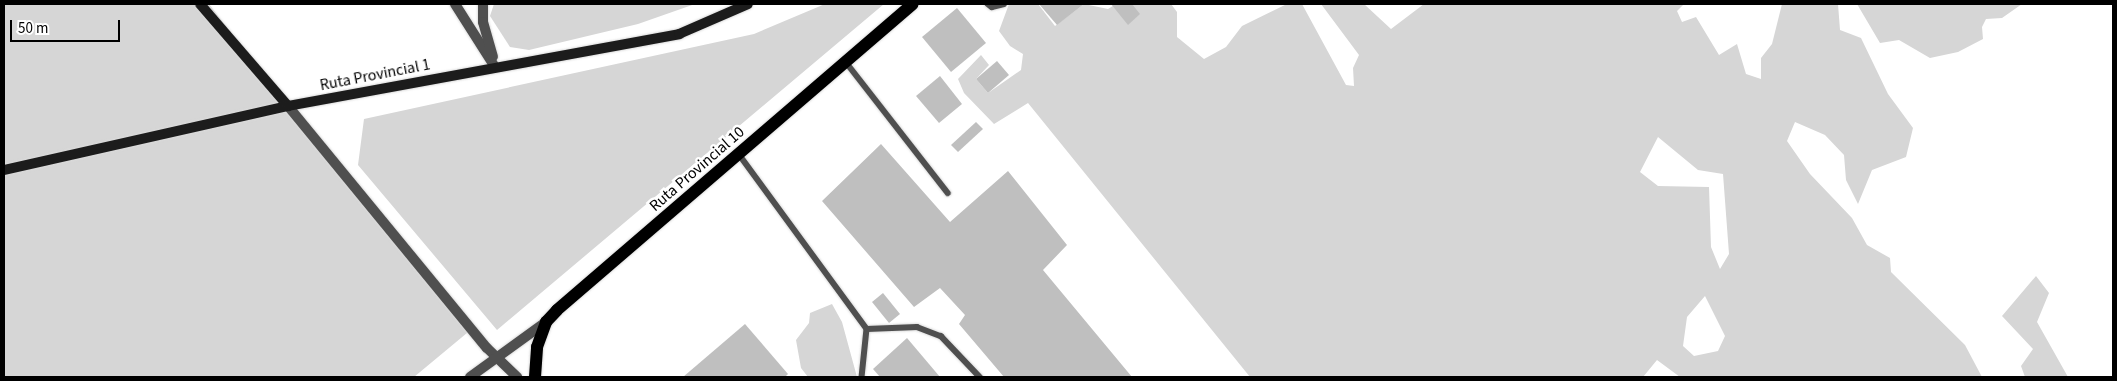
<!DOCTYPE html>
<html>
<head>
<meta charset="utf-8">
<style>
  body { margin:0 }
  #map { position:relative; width:2117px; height:381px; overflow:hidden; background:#fff; font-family:"Source Sans 3",sans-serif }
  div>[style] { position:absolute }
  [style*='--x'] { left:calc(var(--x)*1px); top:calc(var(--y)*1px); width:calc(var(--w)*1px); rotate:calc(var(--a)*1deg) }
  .green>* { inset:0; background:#d6d6d6 }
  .building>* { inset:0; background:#bfbfbf }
  .roads { filter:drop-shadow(0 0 1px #dbdbdb) drop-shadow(0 0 1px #dbdbdb) }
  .lane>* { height:5.5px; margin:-2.75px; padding:0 2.75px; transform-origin:2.75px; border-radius:2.75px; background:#4f4f4f }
  .street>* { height:10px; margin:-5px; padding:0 5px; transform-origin:5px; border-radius:5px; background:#4f4f4f }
  .secondary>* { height:10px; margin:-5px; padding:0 5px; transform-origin:5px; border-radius:5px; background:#1c1c1c }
  .primary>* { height:12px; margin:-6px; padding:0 6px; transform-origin:6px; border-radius:6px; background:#000 }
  span { translate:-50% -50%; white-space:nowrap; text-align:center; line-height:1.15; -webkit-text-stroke:5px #fff; paint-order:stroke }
  .street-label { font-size:16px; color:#000 }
  .frame { position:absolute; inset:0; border:5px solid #000; pointer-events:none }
  .scale { position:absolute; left:10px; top:20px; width:110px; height:22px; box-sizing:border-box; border:2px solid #000; border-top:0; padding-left:6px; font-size:15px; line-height:18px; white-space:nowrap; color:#000; -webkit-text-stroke:4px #fff; paint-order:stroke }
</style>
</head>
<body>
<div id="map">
  <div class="green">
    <div style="clip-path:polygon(4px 4px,209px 4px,293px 113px,473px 328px,414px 377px,4px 377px)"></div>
    <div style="clip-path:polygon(494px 4px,695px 4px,638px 24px,529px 50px,510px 47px,490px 16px)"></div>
    <div style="clip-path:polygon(825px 4px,884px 4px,497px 330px,358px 165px,364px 119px,754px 34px)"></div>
    <div style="clip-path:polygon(evenodd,1009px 4px,1038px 4px,1055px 26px,1084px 4px,1108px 9px,1116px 4px,1171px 4px,1177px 12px,1177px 37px,1204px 59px,1226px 47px,1242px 26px,1287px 4px,1302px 4px,1346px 85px,1354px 86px,1353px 68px,1359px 55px,1321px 4px,1364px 4px,1391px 29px,1424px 4px,1684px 4px,1677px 11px,1682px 22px,1696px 17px,1719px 55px,1737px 44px,1746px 74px,1761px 79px,1761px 58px,1772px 44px,1782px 4px,1838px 4px,1840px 30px,1861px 38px,1888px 94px,1913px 128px,1906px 157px,1872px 170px,1858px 204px,1846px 180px,1844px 155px,1825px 135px,1795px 122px,1787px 141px,1810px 174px,1852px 218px,1867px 245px,1890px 258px,1891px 272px,1965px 345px,1982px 377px,1680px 377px,1657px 360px,1643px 377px,1250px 377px,1028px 103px,994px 124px,964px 93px,958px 79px,981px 55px,989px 65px,976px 79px,988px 93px,1021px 70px,1023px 54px,1010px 46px,999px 31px,1009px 4px,1658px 137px,1698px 170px,1723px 174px,1729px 254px,1720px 269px,1711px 247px,1709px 187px,1658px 186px,1640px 172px,1658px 137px,1009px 4px,1705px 296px,1725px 336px,1718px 351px,1694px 356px,1683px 346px,1687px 317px,1705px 296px)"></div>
    <div style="clip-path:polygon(1857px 4px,2022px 4px,2002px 18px,1986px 19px,1982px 27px,1983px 39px,1958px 52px,1930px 58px,1899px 40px,1880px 43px)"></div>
    <div style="clip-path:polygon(2036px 276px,2049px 293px,2037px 322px,2068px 377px,2025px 377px,2021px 366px,2033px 349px,2002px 316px)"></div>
    <div style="clip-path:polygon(832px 304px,842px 322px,857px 377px,808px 377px,801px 368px,796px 340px,809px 323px,810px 313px)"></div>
  </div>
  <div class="building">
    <div style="clip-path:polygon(1039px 4px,1084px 4px,1057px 25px)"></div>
    <div style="clip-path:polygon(1111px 4px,1132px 4px,1140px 14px,1128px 25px)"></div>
    <div style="clip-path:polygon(957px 8px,986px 43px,951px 72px,922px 37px)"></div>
    <div style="clip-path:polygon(997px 61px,1009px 75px,988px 93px,976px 79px)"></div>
    <div style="clip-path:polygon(940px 76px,962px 104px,939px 123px,916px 96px)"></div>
    <div style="clip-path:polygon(976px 122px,983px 129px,958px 152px,951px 145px)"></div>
    <div style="clip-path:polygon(881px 144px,950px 222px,1008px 171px,1067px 245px,1043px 270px,1132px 377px,1004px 377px,959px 324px,965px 315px,940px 288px,914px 307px,822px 201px)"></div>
    <div style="clip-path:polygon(883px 293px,900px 314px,889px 323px,872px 302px)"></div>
    <div style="clip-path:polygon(745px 324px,788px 374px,785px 377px,683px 377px)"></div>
    <div style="clip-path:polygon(907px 338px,940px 377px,880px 377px,873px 369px)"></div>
  </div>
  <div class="roads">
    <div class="lane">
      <div style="--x:988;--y:4;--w:5;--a:37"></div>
      <div style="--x:992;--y:7;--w:12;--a:-14"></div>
      <div style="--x:846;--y:62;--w:166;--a:52.1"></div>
      <div style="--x:739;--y:154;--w:217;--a:53.8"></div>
      <div style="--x:867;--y:329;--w:48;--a:95.9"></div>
      <div style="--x:867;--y:329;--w:50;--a:-2.3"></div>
      <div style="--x:917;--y:327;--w:26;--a:21"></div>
      <div style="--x:941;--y:336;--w:57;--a:46.4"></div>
    </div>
    <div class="street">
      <div style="--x:455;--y:4;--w:75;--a:57.6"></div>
      <div style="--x:483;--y:4;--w:18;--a:90"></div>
      <div style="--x:483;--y:22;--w:36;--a:74"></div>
      <div style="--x:288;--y:106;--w:313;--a:50.6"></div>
      <div style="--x:487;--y:348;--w:42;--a:44"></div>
      <div style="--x:470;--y:377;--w:94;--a:-35.9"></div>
    </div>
    <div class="secondary">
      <div style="--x:200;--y:4;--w:135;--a:49.2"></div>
      <div style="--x:4;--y:170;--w:291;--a:-12.7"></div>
      <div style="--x:288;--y:106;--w:398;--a:-10.4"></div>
      <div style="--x:679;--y:34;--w:75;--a:-23.5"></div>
    </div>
    <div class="primary">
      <div style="--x:535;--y:377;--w:30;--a:-86"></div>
      <div style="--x:537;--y:347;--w:27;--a:-70"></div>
      <div style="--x:546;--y:322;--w:16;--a:-47"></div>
      <div style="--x:557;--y:310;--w:469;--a:-40.7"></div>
    </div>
  </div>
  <div class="street-label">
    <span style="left:375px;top:75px;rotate:-11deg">Ruta Provincial 1</span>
    <span style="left:697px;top:169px;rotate:-41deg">Ruta Provincial 10</span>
  </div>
  <div class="frame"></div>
  <div class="scale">50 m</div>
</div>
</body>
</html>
